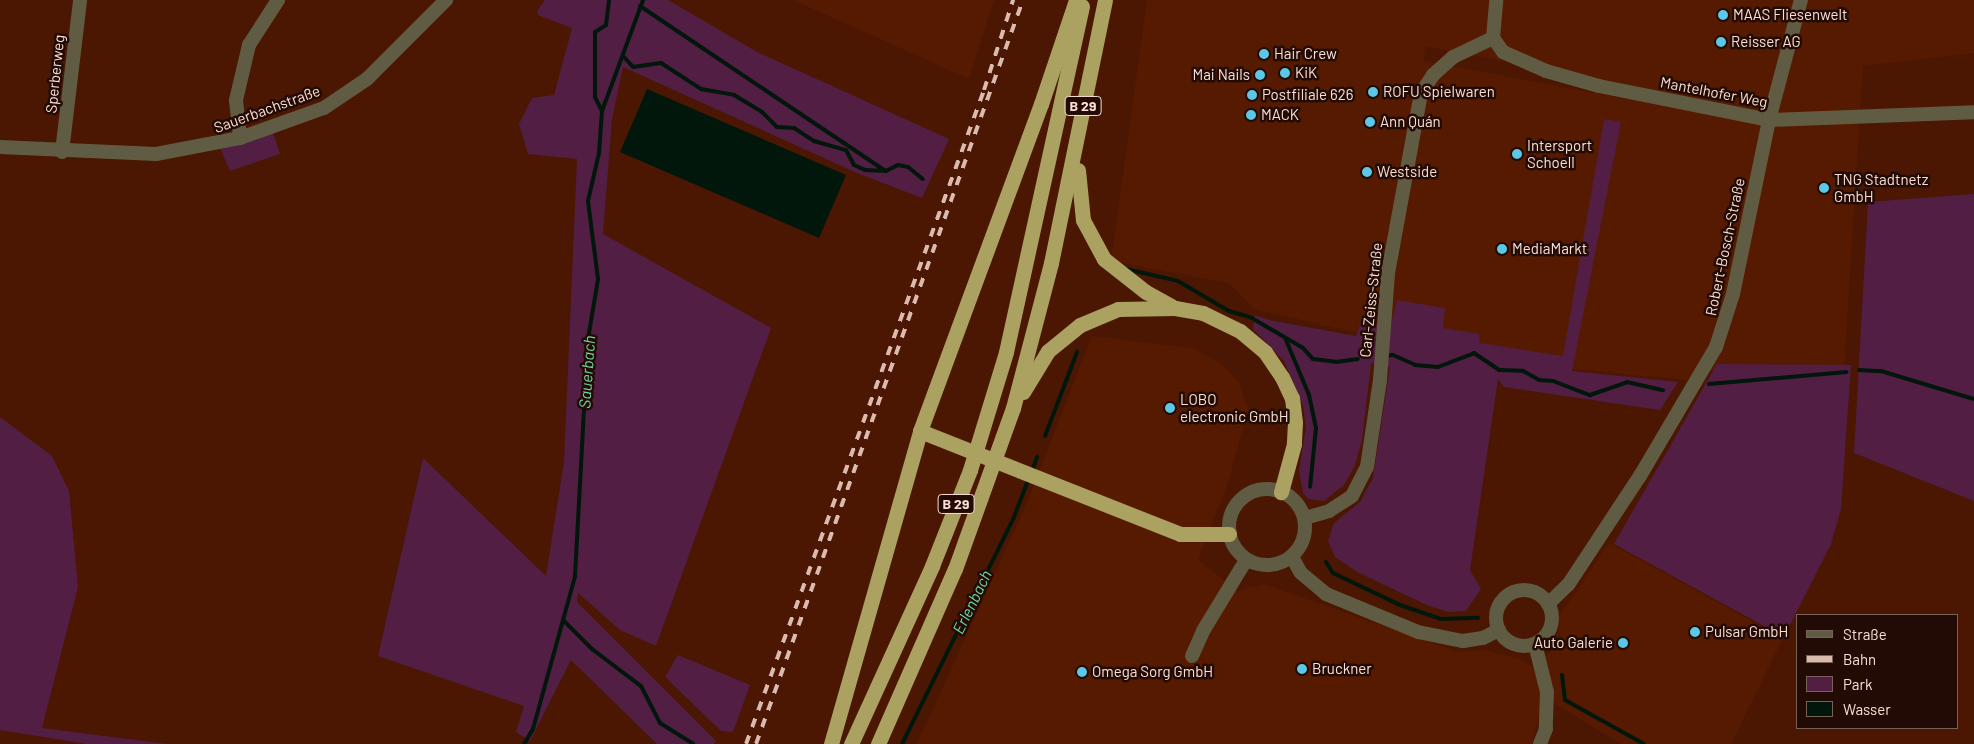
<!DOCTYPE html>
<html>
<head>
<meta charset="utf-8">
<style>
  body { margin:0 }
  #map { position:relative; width:1974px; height:744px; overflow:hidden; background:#4b1702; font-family:Barlow,sans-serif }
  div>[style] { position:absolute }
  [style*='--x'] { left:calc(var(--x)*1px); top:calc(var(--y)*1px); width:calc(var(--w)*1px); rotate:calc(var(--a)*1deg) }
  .built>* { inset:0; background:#561a01 }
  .green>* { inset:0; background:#521e43 }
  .water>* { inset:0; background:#02170c }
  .stream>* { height:4px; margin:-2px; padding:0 2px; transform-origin:2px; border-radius:2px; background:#02170c }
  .minor>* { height:14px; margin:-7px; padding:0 7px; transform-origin:7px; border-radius:7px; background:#605c43 }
  .minor>.ring { margin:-7px; padding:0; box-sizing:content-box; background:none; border:14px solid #605c43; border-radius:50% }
  .highway>* { height:15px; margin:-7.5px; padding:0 7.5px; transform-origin:7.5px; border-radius:7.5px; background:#aba161 }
  .rail>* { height:4px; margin-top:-2px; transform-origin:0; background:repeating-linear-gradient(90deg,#dbbbaf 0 9px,transparent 0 18px) }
  .dots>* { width:14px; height:14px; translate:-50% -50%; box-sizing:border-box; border:2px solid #220b04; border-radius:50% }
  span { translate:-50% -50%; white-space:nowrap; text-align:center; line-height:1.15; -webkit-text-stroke:5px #220b04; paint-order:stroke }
  .shield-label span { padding:1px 4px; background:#220b04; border:1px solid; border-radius:4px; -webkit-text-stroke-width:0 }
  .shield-label { font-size:14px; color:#fbdfd5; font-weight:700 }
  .poi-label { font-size:15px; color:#fbdfd5 }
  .left { translate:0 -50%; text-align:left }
  .right { translate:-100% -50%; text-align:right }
  .street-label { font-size:15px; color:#fbdfd5 }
  .water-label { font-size:16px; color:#6dd7a3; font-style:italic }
  .legend { position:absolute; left:1796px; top:614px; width:162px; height:115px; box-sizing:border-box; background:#220b04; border:1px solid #796058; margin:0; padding:6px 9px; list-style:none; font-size:15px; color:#fbdfd5 }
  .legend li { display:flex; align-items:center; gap:10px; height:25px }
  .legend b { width:25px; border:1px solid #796058 }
</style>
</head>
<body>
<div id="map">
  <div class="built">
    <div style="clip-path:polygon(793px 0,994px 0,969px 79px)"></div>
    <div style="clip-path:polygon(evenodd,1147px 0,1974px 0,1974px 53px,1863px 66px,1844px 370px,1717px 369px,1688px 380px,1573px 369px,1354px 332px,1254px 309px,1229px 283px,1111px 261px,1147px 0,1425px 46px,1629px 85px,1627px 99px,1424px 61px,1425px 46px)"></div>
    <div style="clip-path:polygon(1092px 336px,1192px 348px,1222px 364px,1239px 382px,1248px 410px,1228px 483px,1198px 560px,1238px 591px,1264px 584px,1457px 652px,1484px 650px,1520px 659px,1538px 670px,1543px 695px,1532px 744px,917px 744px,1026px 505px)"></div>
    <div style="clip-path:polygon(1609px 543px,1783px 638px,1731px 744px,1621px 744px,1555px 704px,1545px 657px,1560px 640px,1558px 618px)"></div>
  </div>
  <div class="green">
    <div style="clip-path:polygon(545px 0,668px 0,757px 52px,949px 139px,922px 198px,857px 173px,623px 67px,612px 119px,603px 234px,771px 328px,656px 646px,620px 630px,578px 593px,577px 602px,716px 741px,714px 744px,657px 744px,571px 660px,530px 741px,516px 732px,524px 706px,378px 656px,423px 458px,546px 576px,564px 462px,577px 159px,528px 154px,519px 124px,532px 98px,554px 95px,572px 28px,538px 15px,537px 11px)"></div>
    <div style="clip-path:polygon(1604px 119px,1621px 122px,1572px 371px,1678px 382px,1660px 410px,1504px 387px,1498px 379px,1470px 570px,1481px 589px,1466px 611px,1449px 612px,1429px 606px,1357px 572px,1335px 557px,1328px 541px,1334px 523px,1360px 502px,1373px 478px,1390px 367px,1371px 363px,1362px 440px,1355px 465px,1344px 485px,1324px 501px,1308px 499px,1303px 493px,1299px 470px,1306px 427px,1303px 406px,1284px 361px,1253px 329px,1255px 315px,1269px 320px,1356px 336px,1361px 322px,1390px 329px,1397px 300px,1445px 308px,1443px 328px,1479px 334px,1480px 343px,1563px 356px)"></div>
    <div style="clip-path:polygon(272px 130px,280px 154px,230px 171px,219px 146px)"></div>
    <div style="clip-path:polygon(1974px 194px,1974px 501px,1854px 453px,1868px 202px)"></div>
    <div style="clip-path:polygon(1717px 364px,1851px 365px,1841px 509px,1831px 544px,1784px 637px,1614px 544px)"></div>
    <div style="clip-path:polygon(0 417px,52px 456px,69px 491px,78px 587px,42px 728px,167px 744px,87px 744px,0 730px)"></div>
    <div style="clip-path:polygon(678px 655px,750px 685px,733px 732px,721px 731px,665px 677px)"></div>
  </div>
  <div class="water">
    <div style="clip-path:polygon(647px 89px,846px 175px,819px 238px,620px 152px)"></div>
  </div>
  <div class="stream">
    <div style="--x:640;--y:6;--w:294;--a:33.9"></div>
    <div style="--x:624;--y:57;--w:13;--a:48"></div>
    <div style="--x:633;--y:67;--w:28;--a:-8"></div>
    <div style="--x:661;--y:63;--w:48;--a:33"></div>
    <div style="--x:701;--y:89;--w:34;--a:10"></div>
    <div style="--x:734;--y:95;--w:33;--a:31"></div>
    <div style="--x:762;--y:112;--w:21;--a:45"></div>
    <div style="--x:777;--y:127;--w:17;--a:3"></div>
    <div style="--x:794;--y:128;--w:24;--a:33"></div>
    <div style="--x:814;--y:141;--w:33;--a:16"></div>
    <div style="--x:846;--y:150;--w:17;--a:62"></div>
    <div style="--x:854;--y:165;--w:12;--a:24"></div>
    <div style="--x:865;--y:170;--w:21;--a:3"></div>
    <div style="--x:886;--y:171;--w:13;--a:-27"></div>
    <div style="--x:898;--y:165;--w:10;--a:11"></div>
    <div style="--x:908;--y:167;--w:19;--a:39"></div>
    <div style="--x:602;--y:111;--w:16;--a:-117"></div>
    <div style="--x:595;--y:97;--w:65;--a:-90"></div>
    <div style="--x:595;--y:32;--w:13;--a:-32"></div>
    <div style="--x:606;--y:25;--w:25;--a:-83"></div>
    <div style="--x:1126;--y:269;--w:53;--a:13"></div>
    <div style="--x:1178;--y:281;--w:59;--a:30.5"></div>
    <div style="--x:1229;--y:311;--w:22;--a:16"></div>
    <div style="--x:1250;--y:317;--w:61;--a:30.3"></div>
    <div style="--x:1303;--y:348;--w:15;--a:48"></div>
    <div style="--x:1313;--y:359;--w:23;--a:7"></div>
    <div style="--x:1336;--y:362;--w:22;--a:-8"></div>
    <div style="--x:1286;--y:340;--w:60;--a:67.3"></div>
    <div style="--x:1309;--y:395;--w:34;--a:78"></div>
    <div style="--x:1316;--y:428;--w:59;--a:95.8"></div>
    <div style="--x:1384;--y:356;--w:9;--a:-6"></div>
    <div style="--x:1393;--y:355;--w:24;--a:24"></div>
    <div style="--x:1415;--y:365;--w:23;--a:5"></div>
    <div style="--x:1438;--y:367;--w:39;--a:-21"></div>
    <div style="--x:1474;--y:353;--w:30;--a:34"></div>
    <div style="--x:1499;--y:370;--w:24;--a:2"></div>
    <div style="--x:1523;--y:371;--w:18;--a:29"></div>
    <div style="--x:1539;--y:380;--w:14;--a:4"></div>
    <div style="--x:1553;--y:381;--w:40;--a:21"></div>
    <div style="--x:1590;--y:395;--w:39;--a:-19"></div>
    <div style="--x:1627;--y:382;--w:37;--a:13"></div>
    <div style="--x:1859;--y:370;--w:22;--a:3"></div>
    <div style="--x:1881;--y:371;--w:97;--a:16.8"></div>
    <div style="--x:1709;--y:384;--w:138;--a:-5"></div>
    <div style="--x:1045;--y:436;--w:90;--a:-69.1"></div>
    <div style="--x:1032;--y:471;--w:15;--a:-70"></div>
    <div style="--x:1326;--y:562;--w:13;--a:58"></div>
    <div style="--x:1333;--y:573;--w:74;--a:25.5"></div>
    <div style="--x:1400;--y:605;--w:43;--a:18.9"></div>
    <div style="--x:1441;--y:619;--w:37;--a:-2"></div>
    <div style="--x:564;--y:621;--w:40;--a:45"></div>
    <div style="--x:592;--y:649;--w:61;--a:37.1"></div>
    <div style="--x:641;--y:686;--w:42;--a:62.8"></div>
    <div style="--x:660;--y:723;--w:39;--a:32"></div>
    <div style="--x:1562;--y:675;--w:25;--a:83"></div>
    <div style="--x:1565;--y:700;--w:90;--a:29.1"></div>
    <div style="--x:524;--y:744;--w:17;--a:-59"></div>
    <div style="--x:533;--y:729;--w:159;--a:-74.6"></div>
    <div style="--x:575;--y:576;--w:237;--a:-86.9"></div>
    <div style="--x:588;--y:339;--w:61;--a:-80.5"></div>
    <div style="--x:598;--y:279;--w:79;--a:-97.3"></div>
    <div style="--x:588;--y:201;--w:49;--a:-77.1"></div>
    <div style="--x:599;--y:153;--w:42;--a:-85.9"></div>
    <div style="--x:602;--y:111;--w:118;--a:-69.7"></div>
    <div style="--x:902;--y:744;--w:253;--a:-63.7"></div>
    <div style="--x:1014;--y:517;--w:42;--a:-69"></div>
  </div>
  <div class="minor">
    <div style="--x:1493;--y:38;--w:17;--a:54"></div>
    <div style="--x:1503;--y:52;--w:47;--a:23.8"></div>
    <div style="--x:1546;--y:71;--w:55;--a:15.8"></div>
    <div style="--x:1599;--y:86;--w:173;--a:11.3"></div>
    <div style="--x:1769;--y:120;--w:205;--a:-2.2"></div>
    <div style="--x:1493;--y:38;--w:38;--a:-85"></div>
    <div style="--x:240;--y:138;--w:38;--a:-96"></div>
    <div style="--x:236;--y:100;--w:57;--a:-76.7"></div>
    <div style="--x:249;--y:45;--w:54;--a:-57.2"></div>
    <div style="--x:0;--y:147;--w:156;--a:2.6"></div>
    <div style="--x:156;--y:154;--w:86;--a:-10.8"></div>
    <div style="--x:240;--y:138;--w:89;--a:-19.7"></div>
    <div style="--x:324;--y:108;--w:52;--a:-34"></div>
    <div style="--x:367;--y:79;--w:112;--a:-45"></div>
    <div style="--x:62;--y:152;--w:153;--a:-83.2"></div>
    <div class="ring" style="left:1229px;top:489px;width:62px;height:62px"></div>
    <div style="--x:1305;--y:518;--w:25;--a:-16"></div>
    <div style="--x:1329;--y:511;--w:27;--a:-33"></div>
    <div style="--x:1352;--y:496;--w:33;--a:-63"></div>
    <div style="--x:1367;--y:467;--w:88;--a:-81.5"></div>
    <div style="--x:1380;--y:380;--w:107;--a:-85.7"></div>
    <div style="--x:1388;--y:273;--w:183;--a:-79.6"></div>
    <div style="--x:1421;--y:93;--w:22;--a:-56"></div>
    <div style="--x:1433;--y:75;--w:27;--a:-42"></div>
    <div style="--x:1453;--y:57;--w:44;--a:-25.4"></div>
    <div style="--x:1292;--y:557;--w:18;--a:61"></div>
    <div style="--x:1301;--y:573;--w:33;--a:40"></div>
    <div style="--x:1326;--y:594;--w:100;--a:22.4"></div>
    <div style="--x:1418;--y:632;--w:46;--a:11.3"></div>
    <div style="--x:1463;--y:641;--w:20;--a:-9"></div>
    <div style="--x:1483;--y:638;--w:18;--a:-27"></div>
    <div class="ring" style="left:1496px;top:590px;width:42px;height:42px"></div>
    <div style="--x:1548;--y:604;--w:28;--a:-44"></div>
    <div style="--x:1568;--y:585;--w:131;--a:-56.6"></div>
    <div style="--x:1640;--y:476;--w:150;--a:-59.5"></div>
    <div style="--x:1716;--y:347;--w:56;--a:-72.2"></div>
    <div style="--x:1733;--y:294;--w:178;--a:-78.3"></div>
    <div style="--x:1769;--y:120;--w:124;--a:-75.1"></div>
    <div style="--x:1535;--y:644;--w:49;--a:76"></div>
    <div style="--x:1547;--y:692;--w:37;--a:92"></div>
    <div style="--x:1546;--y:729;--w:16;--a:112"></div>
    <div style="--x:1192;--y:656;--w:27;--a:-66"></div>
    <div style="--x:1203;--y:631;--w:83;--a:-58.8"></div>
  </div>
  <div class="highway">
    <div style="--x:1078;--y:170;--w:50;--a:84.3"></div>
    <div style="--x:1083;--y:220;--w:44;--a:61.7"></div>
    <div style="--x:1104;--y:259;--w:53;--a:38.2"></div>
    <div style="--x:1146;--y:292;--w:29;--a:29"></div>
    <div style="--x:1023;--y:392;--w:48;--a:-58.6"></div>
    <div style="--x:1048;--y:351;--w:41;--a:-39.1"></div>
    <div style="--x:1080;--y:325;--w:41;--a:-22.8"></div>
    <div style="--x:1118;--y:309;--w:57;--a:-1"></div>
    <div style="--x:1175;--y:308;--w:28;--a:10"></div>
    <div style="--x:1203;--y:313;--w:41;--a:25.9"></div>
    <div style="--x:1240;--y:331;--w:33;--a:40"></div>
    <div style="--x:1265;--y:352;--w:30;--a:56"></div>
    <div style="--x:1282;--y:377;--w:23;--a:65"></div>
    <div style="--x:1292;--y:398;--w:24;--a:83"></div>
    <div style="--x:1295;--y:422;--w:22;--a:93"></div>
    <div style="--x:1294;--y:444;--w:50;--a:105.2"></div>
    <div style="--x:920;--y:431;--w:280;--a:21.6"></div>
    <div style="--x:1180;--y:534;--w:49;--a:0"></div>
    <div style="--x:831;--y:744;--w:325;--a:-74.1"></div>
    <div style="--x:920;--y:431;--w:349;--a:-69.7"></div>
    <div style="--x:1041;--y:104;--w:110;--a:-71.4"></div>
    <div style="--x:851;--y:744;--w:196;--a:-65.5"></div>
    <div style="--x:932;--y:566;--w:103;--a:-68.4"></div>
    <div style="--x:970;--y:470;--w:123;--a:-73"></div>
    <div style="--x:1006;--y:352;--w:354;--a:-77.6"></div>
    <div style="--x:878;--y:744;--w:191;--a:-66.3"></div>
    <div style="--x:955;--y:569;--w:171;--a:-70.2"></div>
    <div style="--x:1013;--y:408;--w:150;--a:-75.3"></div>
    <div style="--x:1051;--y:263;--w:268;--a:-78.4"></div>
  </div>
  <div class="rail">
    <div style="--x:746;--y:744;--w:696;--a:-70"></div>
    <div style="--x:984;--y:90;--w:95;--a:-72.1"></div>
    <div style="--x:756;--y:744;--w:790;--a:-70.26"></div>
  </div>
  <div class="dots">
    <div style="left:1723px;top:15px;background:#5cc7e7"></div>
    <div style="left:1721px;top:42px;background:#5cc7e7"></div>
    <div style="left:1264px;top:54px;background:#5cc7e7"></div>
    <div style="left:1285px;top:73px;background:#5cc7e7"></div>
    <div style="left:1260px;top:75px;background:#5cc7e7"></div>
    <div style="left:1373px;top:92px;background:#5cc7e7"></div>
    <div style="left:1252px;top:95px;background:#5cc7e7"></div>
    <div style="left:1251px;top:115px;background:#5cc7e7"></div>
    <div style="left:1370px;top:122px;background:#5cc7e7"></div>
    <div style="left:1517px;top:154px;background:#5cc7e7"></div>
    <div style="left:1367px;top:172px;background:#5cc7e7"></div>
    <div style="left:1824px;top:188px;background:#5cc7e7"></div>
    <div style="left:1502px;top:249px;background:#5cc7e7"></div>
    <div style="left:1170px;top:408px;background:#5cc7e7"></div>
    <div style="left:1695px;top:632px;background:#5cc7e7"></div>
    <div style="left:1623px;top:643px;background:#5cc7e7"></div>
    <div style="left:1302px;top:669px;background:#5cc7e7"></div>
    <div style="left:1082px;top:672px;background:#5cc7e7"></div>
  </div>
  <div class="shield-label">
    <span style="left:1083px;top:106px">B 29</span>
    <span style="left:956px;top:504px">B 29</span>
  </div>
  <div class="poi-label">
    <span class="left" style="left:1733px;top:15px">MAAS Fliesenwelt</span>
    <span class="left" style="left:1731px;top:42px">Reisser AG</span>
    <span class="left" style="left:1274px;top:54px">Hair Crew</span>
    <span class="left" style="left:1295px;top:73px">KiK</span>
    <span class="right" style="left:1250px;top:75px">Mai Nails</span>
    <span class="left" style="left:1383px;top:92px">ROFU Spielwaren</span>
    <span class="left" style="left:1262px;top:95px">Postfiliale 626</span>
    <span class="left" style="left:1261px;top:115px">MACK</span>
    <span class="left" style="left:1380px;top:122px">Ann Quán</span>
    <span class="left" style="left:1527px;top:154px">Intersport<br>Schoell</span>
    <span class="left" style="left:1377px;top:172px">Westside</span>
    <span class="left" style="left:1834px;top:188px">TNG Stadtnetz<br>GmbH</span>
    <span class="left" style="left:1512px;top:249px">MediaMarkt</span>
    <span class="left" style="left:1180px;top:408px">LOBO<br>electronic GmbH</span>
    <span class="left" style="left:1705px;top:632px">Pulsar GmbH</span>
    <span class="right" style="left:1613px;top:643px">Auto Galerie</span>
    <span class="left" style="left:1312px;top:669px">Bruckner</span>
    <span class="left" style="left:1092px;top:672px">Omega Sorg GmbH</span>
  </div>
  <div class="street-label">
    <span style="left:55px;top:74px;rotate:-84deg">Sperberweg</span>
    <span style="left:1714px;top:92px;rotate:11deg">Mantelhofer Weg</span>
    <span style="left:267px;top:109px;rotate:-20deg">Sauerbachstraße</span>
    <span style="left:1725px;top:247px;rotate:-78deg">Robert-Bosch-Straße</span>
    <span style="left:1371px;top:300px;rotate:-84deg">Carl-Zeiss-Straße</span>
  </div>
  <div class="water-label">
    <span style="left:587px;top:372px;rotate:-86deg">Sauerbach</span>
    <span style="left:972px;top:602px;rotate:-64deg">Erlenbach</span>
  </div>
  <ul class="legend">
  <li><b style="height:6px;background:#605c43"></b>Straße</li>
  <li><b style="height:6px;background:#dbbbaf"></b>Bahn</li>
  <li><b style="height:14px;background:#521e43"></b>Park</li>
  <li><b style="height:14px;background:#02170c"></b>Wasser</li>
  </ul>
</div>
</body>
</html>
